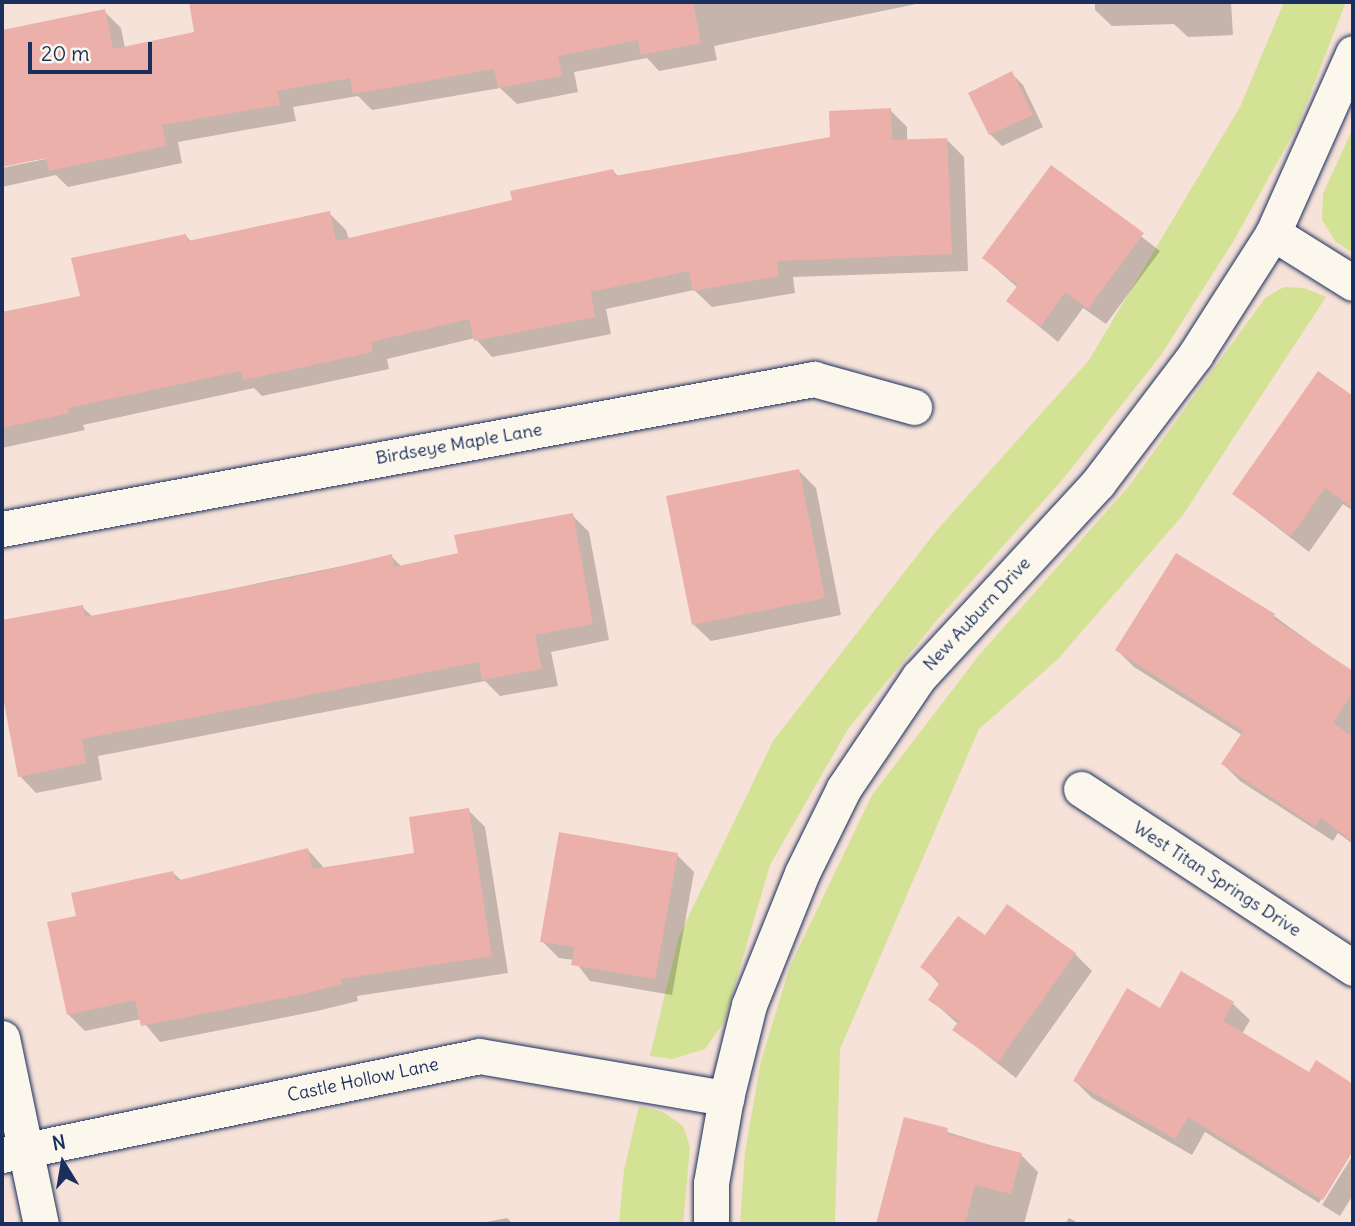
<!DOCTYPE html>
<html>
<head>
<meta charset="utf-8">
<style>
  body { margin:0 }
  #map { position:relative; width:1355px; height:1226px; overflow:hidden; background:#f6e2d8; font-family:Delius,sans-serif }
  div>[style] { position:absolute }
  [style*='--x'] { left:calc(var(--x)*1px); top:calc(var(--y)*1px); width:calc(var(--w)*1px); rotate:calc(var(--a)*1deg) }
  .green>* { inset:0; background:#d4e295 }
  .shadow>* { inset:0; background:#0003 }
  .building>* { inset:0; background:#ecb0ab }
  .roads { filter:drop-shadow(0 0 2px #1b2f5e) drop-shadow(0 0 2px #1b2f5e) }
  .street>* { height:35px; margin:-17.5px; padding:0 17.5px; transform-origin:17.5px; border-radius:17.5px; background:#fbf7ec }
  span { translate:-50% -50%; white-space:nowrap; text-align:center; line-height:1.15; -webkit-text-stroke:5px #fbf7ec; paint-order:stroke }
  .street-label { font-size:18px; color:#1b2f5e }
  .frame { position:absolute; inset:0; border:4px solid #1b2f5e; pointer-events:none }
  .north { position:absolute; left:28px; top:1128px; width:70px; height:70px; -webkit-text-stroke:5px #fbf7ec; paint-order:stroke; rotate:349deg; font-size:19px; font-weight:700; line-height:28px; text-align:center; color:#1b2f5e }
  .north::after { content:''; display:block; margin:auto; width:24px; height:32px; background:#1b2f5e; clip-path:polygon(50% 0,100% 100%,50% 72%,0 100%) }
  .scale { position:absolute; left:28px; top:42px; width:124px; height:32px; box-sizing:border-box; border:4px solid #1b2f5e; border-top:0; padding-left:9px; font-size:21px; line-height:24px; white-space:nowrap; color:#1b2f5e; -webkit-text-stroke:5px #fbf7ec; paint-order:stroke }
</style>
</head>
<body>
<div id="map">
  <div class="green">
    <div style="clip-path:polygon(1284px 2px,1346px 2px,1298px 125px,1233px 242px,1161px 355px,1063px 479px,937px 620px,848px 729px,770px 865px,724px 1022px,705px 1049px,672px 1059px,650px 1056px,679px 936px,773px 741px,937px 530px,1089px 360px,1240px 107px)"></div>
    <div style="clip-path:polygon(1353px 128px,1353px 253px,1335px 241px,1322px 220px,1323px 194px)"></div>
    <div style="clip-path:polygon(1284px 287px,1304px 288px,1326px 297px,1183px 515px,1058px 659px,979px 729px,840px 1049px,835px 1224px,740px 1224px,745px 1152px,761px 1061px,790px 966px,872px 795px,980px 654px,1129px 486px,1265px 298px)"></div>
    <div style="clip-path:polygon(639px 1106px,663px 1112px,683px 1126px,690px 1147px,683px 1224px,619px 1224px,624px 1170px)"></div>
  </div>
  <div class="shadow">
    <div style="clip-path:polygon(191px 2px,926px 2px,714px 46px,717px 60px,659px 71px,647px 58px,574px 72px,578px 92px,517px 104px,500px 88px,372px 110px,358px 96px,293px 107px,296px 121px,178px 142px,182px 163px,68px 187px,56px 175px,2px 187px,2px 168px,55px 157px,2px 165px,2px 72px,29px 67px,104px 11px,121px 28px,125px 48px,196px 33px)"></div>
    <div style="clip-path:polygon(1095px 2px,1231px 2px,1233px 35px,1188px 37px,1174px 24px,1112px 26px,1095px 10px)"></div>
    <div style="clip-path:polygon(1012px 74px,1023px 85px,1043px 127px,1002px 146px,990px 134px)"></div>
    <div style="clip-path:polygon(890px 110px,907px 127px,907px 141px,947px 140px,964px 157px,968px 271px,793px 277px,795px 293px,712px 307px,694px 290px,606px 309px,611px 334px,492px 357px,475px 338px,387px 359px,389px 369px,262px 396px,254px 388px,83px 425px,85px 430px,2px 448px,2px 312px,82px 298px,186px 236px,192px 242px,329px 213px,346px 230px,349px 240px,514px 201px,613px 171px,619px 177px,832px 138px)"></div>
    <div style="clip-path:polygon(1051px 167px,1160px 251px,1106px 324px,1083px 308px,1058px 342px,1008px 301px,1018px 288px,984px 258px)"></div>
    <div style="clip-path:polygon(1318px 374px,1353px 398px,1353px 511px,1343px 504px,1309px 552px,1234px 494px)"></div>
    <div style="clip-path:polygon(799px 471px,816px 488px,841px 615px,711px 641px,694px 625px)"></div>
    <div style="clip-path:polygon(572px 515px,589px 532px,609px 640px,551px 652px,558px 686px,500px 696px,485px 681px,98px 756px,102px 780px,36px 793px,20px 776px,2px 683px,2px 622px,82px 607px,93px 617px,391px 556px,402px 567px,460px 554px)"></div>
    <div style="clip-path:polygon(1274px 616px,1353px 673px,1353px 844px,1338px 833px,1333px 841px,1240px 781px,1223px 764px,1242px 735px,1134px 667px,1117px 650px)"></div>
    <div style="clip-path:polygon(468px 810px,485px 827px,508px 973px,357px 996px,358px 1001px,317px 1011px,160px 1042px,141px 1019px,85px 1031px,68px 1014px,78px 917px,173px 873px,182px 881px,308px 850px,325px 869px,416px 855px)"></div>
    <div style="clip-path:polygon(677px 855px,694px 872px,672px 995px,590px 981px,574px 960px,559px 958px,542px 941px)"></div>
    <div style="clip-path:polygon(1075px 954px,1092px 971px,1016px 1078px,955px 1030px,959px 1025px,930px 999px,940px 985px,923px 967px)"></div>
    <div style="clip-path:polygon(1182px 974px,1233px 1004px,1250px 1020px,1242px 1034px,1309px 1074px,1316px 1063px,1353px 1086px,1353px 1148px,1319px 1203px,1205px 1132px,1192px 1155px,1092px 1098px,1075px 1081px,1161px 1010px)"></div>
    <div style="clip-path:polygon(906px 1119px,1021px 1155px,1038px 1172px,1024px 1224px,878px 1224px)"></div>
    <div style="clip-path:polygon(1353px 1155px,1353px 1195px,1340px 1216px,1322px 1205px)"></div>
    <div style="clip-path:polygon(507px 1218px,513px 1224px,476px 1224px)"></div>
    <div style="clip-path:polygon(1069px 1218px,1080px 1224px,1065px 1224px)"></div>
  </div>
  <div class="building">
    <div style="clip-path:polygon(189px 2px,693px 2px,701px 43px,641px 55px,638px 40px,558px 56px,562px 76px,498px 88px,494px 69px,353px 94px,350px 78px,277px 91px,280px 105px,162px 125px,166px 146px,49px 171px,46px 158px,2px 167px,2px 30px,105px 9px,113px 49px,194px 32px)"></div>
    <div style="clip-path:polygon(1012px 71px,1033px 115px,989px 135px,968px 93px)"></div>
    <div style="clip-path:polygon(891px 108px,892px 140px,947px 138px,952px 254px,777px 261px,779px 276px,693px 291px,689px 271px,591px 292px,595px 317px,474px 341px,469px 319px,371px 342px,373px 352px,243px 380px,241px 371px,68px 408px,69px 413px,2px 428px,2px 312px,80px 296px,71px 258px,186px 234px,188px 241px,330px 211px,336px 241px,512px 200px,510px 191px,613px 169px,615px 176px,830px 137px,829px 111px)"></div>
    <div style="clip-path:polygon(1051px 165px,1144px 233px,1088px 309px,1065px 292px,1040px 327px,1006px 301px,1018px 285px,982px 258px)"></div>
    <div style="clip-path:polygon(1318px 371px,1353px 396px,1353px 508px,1325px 488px,1291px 536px,1232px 494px)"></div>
    <div style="clip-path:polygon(799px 469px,825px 598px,692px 625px,666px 496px)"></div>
    <div style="clip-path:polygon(573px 513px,593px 624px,535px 635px,542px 669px,482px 680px,479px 662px,82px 739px,86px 763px,18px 777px,2px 692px,2px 620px,83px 605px,85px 617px,310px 574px,392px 554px,394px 567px,458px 553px,454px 535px)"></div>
    <div style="clip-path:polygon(1176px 553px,1275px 614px,1273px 618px,1353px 671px,1353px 692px,1333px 723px,1353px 737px,1353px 842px,1321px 818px,1315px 826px,1221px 764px,1243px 731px,1115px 650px)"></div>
    <div style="clip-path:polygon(469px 808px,492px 956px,341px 979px,342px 984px,299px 995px,141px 1026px,135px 1000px,67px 1015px,47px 922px,76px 916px,71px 893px,173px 871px,176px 881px,308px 848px,313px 869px,414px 853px,409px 817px)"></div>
    <div style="clip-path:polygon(559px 832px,678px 853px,655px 979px,571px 965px,575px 947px,540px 942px)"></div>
    <div style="clip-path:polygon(1007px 904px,1076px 953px,998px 1062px,952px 1030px,959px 1021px,928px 1000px,940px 982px,920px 967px,958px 916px,985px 935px)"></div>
    <div style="clip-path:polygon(1181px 971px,1234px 1002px,1223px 1021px,1309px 1072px,1316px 1060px,1353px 1084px,1353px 1151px,1323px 1200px,1188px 1117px,1175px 1139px,1073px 1081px,1127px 988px,1160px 1008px)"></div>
    <div style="clip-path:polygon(904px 1117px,948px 1128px,947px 1134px,1022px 1153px,1011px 1194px,975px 1185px,965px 1224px,876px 1224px)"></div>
  </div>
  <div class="roads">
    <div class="street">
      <div style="--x:1273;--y:233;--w:94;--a:32"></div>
      <div style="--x:2;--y:529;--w:826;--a:-10.47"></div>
      <div style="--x:814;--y:379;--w:104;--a:15.6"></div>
      <div style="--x:1081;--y:789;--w:326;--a:33.3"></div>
      <div style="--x:2;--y:1038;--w:190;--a:78.2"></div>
      <div style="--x:2;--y:1155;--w:487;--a:-11.7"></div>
      <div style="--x:479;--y:1056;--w:251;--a:9.7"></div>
      <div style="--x:711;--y:1224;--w:41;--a:-90"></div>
      <div style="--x:711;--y:1183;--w:86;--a:-80"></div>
      <div style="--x:726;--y:1098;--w:96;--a:-76.1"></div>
      <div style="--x:749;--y:1005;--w:142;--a:-68.1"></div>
      <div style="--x:802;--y:873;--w:95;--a:-63.7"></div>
      <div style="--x:844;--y:788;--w:134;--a:-56"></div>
      <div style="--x:919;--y:677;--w:264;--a:-47.3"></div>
      <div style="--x:1098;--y:483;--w:161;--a:-52.8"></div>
      <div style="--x:1195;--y:355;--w:145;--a:-57.4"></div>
      <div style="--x:1273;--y:233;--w:197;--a:-66"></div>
    </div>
  </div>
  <div class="street-label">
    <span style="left:459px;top:444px;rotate:-10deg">Birdseye Maple Lane</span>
    <span style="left:977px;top:614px;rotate:-47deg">New Auburn Drive</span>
    <span style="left:1217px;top:879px;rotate:33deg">West Titan Springs Drive</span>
    <span style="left:363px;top:1080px;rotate:-12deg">Castle Hollow Lane</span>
  </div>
  <div class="frame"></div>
  <div class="north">N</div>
  <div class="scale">20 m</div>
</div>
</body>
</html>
